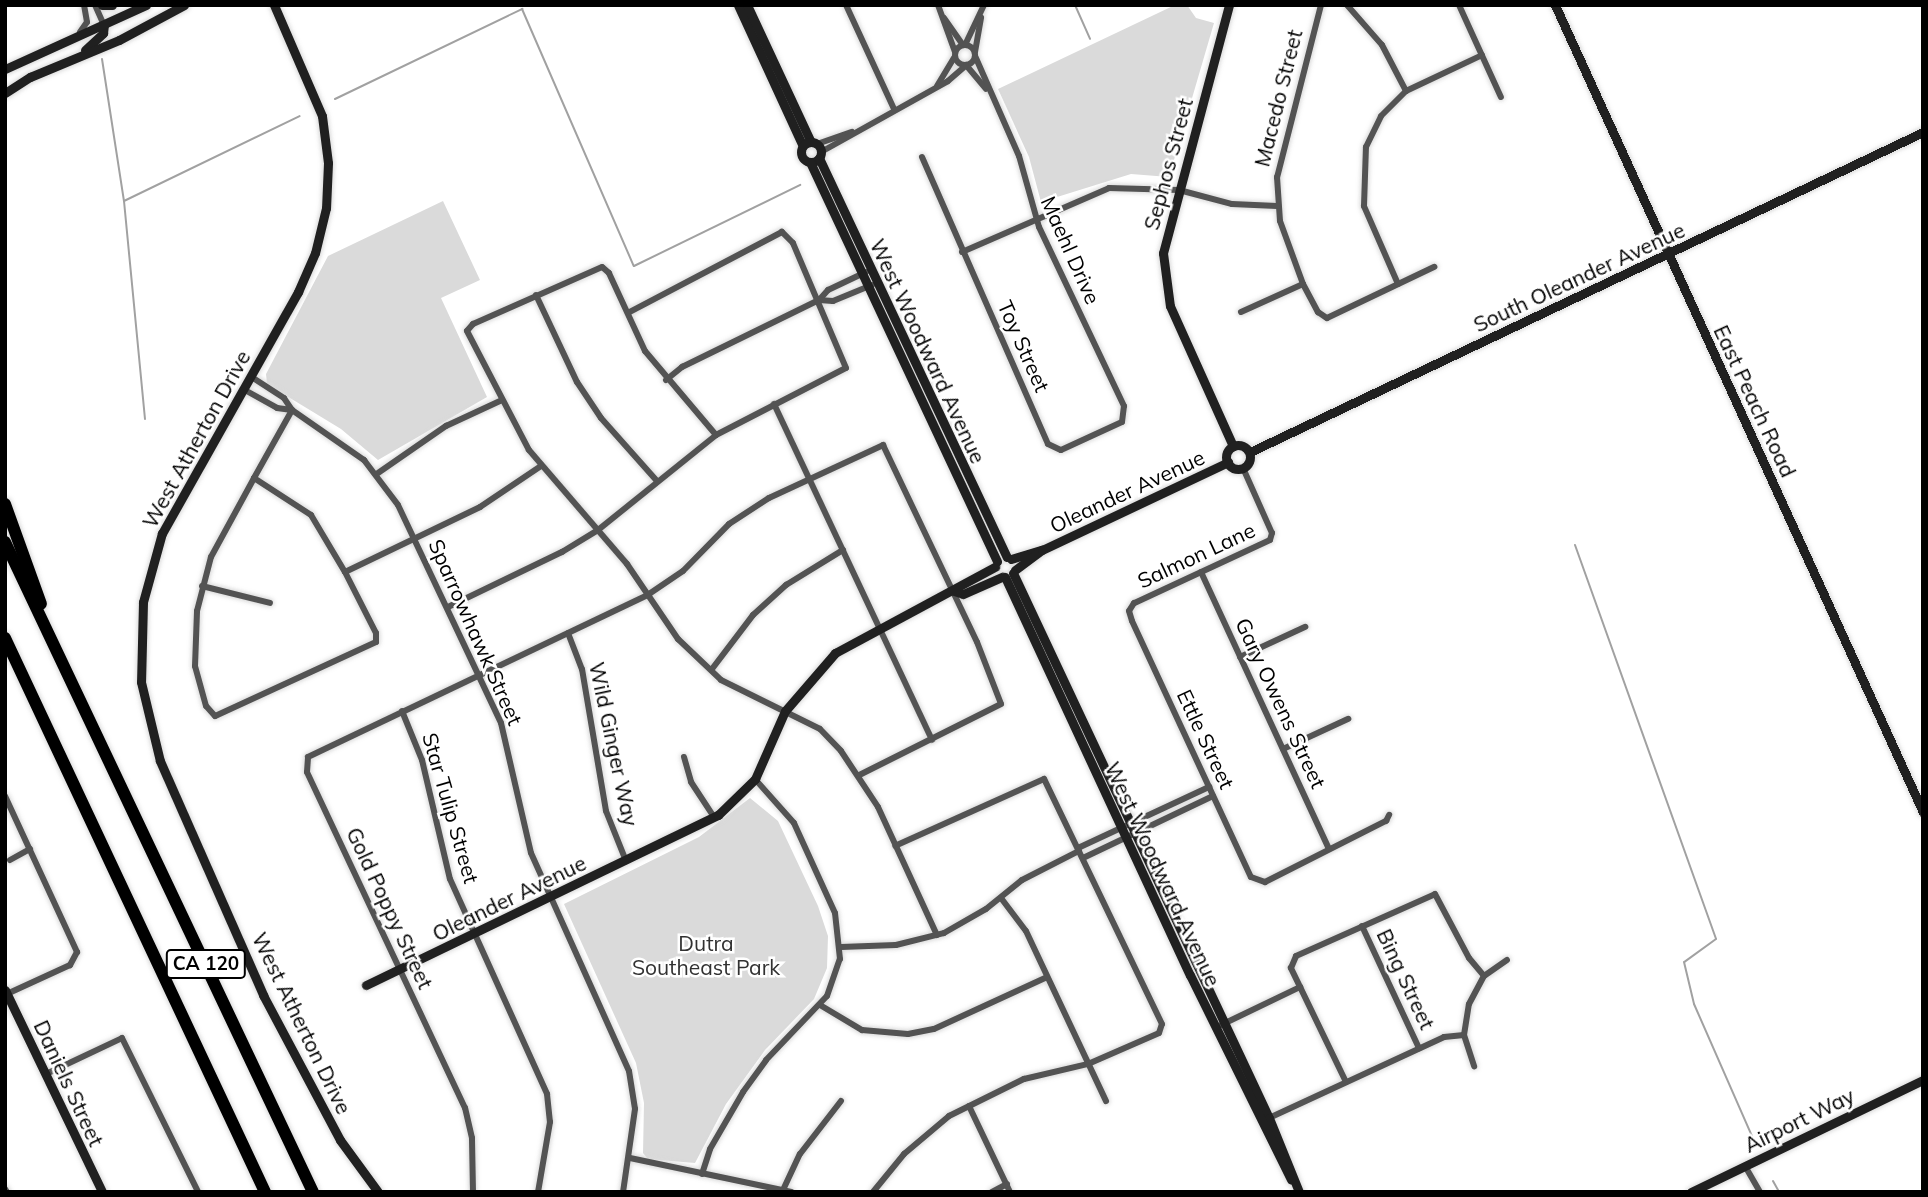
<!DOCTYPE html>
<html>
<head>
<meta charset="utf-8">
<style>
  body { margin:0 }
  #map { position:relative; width:1928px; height:1197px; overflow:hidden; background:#fff; font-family:Mulish,sans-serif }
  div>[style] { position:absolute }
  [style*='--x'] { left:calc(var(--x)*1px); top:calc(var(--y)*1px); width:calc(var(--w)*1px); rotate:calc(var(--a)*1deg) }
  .green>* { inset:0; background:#dadada }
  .stream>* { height:2px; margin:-1px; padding:0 1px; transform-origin:1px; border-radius:1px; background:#a1a1a1 }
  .roads { filter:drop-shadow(0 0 2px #dbdbdb) drop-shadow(0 0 2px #dbdbdb) }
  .street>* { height:6px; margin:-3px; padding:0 3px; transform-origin:3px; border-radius:3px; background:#535353 }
  .street>.ring { margin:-3px; padding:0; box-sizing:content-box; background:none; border:6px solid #535353; border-radius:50% }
  .secondary>* { height:9px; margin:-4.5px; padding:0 4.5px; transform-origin:4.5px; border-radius:4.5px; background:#202020 }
  .secondary>.ring { margin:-4.5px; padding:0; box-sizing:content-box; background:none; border:9px solid #202020; border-radius:50% }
  .highway>* { height:12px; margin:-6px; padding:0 6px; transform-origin:6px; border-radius:6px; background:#000 }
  span { translate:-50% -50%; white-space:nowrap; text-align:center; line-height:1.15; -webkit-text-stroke:5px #fff; paint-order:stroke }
  .shield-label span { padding:2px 5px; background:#fff; border:2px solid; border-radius:5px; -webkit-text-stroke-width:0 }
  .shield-label { font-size:19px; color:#000; font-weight:700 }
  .street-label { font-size:21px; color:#000 }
  .park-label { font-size:21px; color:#313131 }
  .frame { position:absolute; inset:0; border:7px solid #000; pointer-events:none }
</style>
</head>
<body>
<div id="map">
  <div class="green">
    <div style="clip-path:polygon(1175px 5px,1187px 5px,1196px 18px,1214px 23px,1169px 177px,1131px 174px,1041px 202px,1029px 157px,998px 89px)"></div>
    <div style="clip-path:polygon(443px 201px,480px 280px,441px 298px,487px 397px,378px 460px,341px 429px,267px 384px,266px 374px,328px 256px)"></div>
    <div style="clip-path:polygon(750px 798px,778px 821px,818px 906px,828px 936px,827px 968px,814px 999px,765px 1050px,726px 1104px,695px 1163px,648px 1159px,643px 1153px,644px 1103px,636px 1063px,564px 904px,699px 837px)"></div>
  </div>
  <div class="stream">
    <div style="--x:1075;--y:5;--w:37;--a:66"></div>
    <div style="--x:102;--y:59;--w:144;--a:81.2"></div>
    <div style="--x:124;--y:201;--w:219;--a:84.5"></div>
    <div style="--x:335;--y:99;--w:208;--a:-25.7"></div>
    <div style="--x:522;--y:9;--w:280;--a:66.5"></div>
    <div style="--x:634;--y:266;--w:185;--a:-26"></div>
    <div style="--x:124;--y:201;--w:195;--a:-25.8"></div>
    <div style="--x:1575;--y:545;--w:418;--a:70.3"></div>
    <div style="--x:1716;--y:939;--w:39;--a:144"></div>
    <div style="--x:1684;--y:962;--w:43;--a:76.6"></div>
    <div style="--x:1694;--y:1004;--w:150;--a:66.3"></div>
    <div style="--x:1773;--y:1181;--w:13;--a:61"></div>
  </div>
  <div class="roads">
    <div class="street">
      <div style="--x:95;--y:5;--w:22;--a:66"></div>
      <div style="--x:846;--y:5;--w:115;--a:65.2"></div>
      <div style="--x:938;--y:5;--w:50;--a:70.1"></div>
      <div style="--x:1321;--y:5;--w:178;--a:104.3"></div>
      <div style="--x:1277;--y:177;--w:44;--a:86.1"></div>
      <div style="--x:1280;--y:221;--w:67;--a:69.9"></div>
      <div style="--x:1303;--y:284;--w:32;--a:62"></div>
      <div style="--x:1318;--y:312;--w:11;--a:34"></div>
      <div style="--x:1327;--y:318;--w:119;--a:-25.5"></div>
      <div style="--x:1347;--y:5;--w:53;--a:48.8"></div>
      <div style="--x:1382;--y:45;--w:52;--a:62.4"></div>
      <div style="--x:1459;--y:5;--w:101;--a:65.5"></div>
      <div style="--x:944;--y:18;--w:33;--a:55"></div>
      <div style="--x:80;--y:32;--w:12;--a:-55"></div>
      <div style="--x:87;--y:22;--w:17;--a:-100"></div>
      <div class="ring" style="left:955px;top:45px;width:14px;height:14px"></div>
      <div style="--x:965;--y:45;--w:44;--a:-64.6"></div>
      <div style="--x:975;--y:52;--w:35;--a:-80"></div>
      <div style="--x:966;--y:65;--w:31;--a:50"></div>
      <div style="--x:937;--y:86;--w:33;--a:-59"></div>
      <div style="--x:817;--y:144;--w:37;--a:-19"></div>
      <div style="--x:821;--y:152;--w:145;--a:-29.2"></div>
      <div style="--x:948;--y:81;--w:23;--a:-41"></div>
      <div style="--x:922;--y:157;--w:313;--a:66.3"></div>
      <div style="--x:1048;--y:444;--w:14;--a:25"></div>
      <div style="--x:1061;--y:450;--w:67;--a:-24.7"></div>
      <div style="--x:1122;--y:422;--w:16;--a:-83"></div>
      <div style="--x:1124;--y:406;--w:198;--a:-115.4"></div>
      <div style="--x:1039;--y:227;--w:74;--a:-105.7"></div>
      <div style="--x:1019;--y:156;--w:109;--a:-113.7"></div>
      <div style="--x:962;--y:252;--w:160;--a:-23.5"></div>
      <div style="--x:1109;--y:188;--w:70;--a:1.6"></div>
      <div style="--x:1179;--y:190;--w:55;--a:14.8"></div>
      <div style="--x:1232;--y:204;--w:45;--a:2.5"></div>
      <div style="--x:866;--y:272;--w:42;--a:154.7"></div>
      <div style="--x:828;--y:290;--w:13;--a:132"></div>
      <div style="--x:819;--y:300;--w:14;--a:4"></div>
      <div style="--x:833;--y:301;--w:42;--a:-22.3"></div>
      <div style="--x:1398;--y:284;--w:85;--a:-113.6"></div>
      <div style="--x:1364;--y:206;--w:59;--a:-88.1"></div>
      <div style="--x:1366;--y:147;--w:34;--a:-64"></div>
      <div style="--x:1381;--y:116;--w:35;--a:-45"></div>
      <div style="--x:1406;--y:91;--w:84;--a:-25.3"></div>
      <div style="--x:536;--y:295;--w:96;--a:64.8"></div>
      <div style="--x:577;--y:382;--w:43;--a:56.3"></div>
      <div style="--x:601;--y:418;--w:84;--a:48.4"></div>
      <div style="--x:1241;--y:312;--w:68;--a:-24.3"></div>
      <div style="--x:666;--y:380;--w:21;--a:-39"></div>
      <div style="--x:682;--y:367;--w:153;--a:-26.1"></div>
      <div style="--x:243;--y:389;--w:39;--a:29"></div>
      <div style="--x:277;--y:408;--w:15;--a:8"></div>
      <div style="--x:292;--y:410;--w:14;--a:-124"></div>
      <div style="--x:284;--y:398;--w:40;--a:-147.1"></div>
      <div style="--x:774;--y:404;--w:371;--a:64.8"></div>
      <div style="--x:716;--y:435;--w:110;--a:-130.2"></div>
      <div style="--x:645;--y:351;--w:86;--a:-114.8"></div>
      <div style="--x:609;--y:273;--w:9;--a:-139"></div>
      <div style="--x:602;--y:267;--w:141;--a:156.2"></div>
      <div style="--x:473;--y:324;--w:9;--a:131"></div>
      <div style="--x:467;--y:331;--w:134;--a:62.5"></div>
      <div style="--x:529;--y:450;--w:150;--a:49.3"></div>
      <div style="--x:627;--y:564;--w:91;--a:55.8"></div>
      <div style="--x:678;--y:639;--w:59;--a:43.6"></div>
      <div style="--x:721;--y:680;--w:110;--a:26.3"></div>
      <div style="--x:820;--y:729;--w:30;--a:46"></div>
      <div style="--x:841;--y:751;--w:67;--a:56.5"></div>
      <div style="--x:878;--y:807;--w:141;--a:65.3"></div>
      <div style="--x:1243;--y:468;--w:71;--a:66"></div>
      <div style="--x:1272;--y:533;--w:7;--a:106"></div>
      <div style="--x:1270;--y:540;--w:150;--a:155.1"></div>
      <div style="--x:1134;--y:603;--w:9;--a:122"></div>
      <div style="--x:1129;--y:611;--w:10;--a:73"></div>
      <div style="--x:1132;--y:621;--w:282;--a:65.1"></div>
      <div style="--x:1251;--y:877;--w:15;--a:20"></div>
      <div style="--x:1265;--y:882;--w:136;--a:-26.8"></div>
      <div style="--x:1386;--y:821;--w:7;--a:-63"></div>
      <div style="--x:378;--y:473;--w:83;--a:-34.7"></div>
      <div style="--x:446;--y:426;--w:60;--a:-24.8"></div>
      <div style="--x:254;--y:478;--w:78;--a:-60.8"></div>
      <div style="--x:292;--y:410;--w:88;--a:34.8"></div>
      <div style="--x:364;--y:460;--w:56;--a:52.9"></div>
      <div style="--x:398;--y:505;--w:241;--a:64.7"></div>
      <div style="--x:501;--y:723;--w:133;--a:77"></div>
      <div style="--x:531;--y:853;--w:239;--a:65.8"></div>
      <div style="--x:629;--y:1071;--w:38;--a:81"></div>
      <div style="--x:635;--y:1109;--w:84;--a:98.2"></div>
      <div style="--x:254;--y:478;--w:68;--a:33"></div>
      <div style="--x:311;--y:515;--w:66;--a:59.2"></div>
      <div style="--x:345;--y:572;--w:68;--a:63.1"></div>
      <div style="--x:376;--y:633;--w:9;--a:90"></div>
      <div style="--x:376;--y:642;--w:177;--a:155.3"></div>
      <div style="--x:215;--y:716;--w:13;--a:-132"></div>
      <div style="--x:206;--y:706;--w:41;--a:-105.4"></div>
      <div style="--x:195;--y:666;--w:55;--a:-87.9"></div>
      <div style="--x:197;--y:611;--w:56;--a:-75.5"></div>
      <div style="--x:211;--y:557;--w:90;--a:-61.4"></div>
      <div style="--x:345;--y:572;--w:150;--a:-25.7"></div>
      <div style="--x:480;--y:507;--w:73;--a:-33.9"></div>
      <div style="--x:1201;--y:572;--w:305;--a:65.2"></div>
      <div style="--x:202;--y:586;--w:70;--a:14"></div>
      <div style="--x:448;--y:607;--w:127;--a:-25.8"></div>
      <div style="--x:562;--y:552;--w:42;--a:-31.4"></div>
      <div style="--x:598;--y:530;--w:151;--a:-38.8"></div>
      <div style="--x:716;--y:435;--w:146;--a:-27.3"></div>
      <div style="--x:846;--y:368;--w:136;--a:-113"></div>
      <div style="--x:793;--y:243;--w:16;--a:-135"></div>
      <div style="--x:782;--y:232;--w:174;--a:152.3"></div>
      <div style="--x:568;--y:633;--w:39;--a:69"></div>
      <div style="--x:582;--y:669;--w:144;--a:80.4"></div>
      <div style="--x:606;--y:811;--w:54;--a:68.2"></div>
      <div style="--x:1240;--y:657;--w:72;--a:-24.8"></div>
      <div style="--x:712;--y:669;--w:68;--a:-52.8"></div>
      <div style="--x:753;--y:615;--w:45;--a:-42.3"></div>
      <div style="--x:786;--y:585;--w:67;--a:-31.6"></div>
      <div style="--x:402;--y:711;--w:53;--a:67.8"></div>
      <div style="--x:422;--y:760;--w:122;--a:76.8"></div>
      <div style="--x:450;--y:879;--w:236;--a:65.7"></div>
      <div style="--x:547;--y:1094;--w:28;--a:84"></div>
      <div style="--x:550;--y:1122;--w:71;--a:99.7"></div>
      <div style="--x:1283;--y:749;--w:72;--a:-24.8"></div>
      <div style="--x:684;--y:757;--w:26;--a:74"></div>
      <div style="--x:691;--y:782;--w:42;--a:56.7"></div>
      <div style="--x:5;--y:796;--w:172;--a:65.2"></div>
      <div style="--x:77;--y:952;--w:15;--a:118"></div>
      <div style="--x:70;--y:965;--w:69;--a:155.3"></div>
      <div style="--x:1078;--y:848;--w:145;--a:-25"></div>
      <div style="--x:1083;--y:858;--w:144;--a:-25.5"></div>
      <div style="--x:10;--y:860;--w:23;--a:-29"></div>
      <div style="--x:1001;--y:898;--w:41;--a:52.9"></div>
      <div style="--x:1026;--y:931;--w:188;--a:64.8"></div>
      <div style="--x:1362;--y:926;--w:135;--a:65"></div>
      <div style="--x:841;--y:947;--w:55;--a:-2.1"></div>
      <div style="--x:896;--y:945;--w:49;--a:-14"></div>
      <div style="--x:944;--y:933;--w:48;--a:-29.7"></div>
      <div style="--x:986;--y:909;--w:46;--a:-38.9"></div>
      <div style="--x:1022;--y:880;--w:64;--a:-27"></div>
      <div style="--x:820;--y:1005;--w:49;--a:30.8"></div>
      <div style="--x:862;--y:1030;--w:46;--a:5"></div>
      <div style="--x:908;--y:1034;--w:26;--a:-11"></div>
      <div style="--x:934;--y:1029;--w:124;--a:-24.7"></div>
      <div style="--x:1221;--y:1025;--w:88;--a:-25.7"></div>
      <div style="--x:1464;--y:1035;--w:33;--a:72"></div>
      <div style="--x:46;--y:1074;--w:84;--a:-25.3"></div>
      <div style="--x:122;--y:1038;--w:172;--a:63.7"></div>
      <div style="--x:1346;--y:1082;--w:127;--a:-115.8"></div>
      <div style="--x:1291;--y:968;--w:13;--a:-67"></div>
      <div style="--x:1296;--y:956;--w:152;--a:-24"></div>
      <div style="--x:1435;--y:894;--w:72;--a:62"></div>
      <div style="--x:1469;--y:958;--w:23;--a:50"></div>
      <div style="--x:969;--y:1106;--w:95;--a:64.5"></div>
      <div style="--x:1269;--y:1118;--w:193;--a:-24.8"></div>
      <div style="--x:1444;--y:1037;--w:20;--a:-6"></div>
      <div style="--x:1464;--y:1035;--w:31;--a:-81"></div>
      <div style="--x:1469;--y:1004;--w:32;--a:-62"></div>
      <div style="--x:1484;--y:976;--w:28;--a:-35"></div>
      <div style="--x:630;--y:1158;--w:165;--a:11.9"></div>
      <div style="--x:1745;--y:1166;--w:30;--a:60"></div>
      <div style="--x:702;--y:1174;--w:26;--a:-72"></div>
      <div style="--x:710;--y:1149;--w:66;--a:-59.9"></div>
      <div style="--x:743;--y:1092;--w:39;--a:-54"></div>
      <div style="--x:766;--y:1060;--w:88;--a:-46.4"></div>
      <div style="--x:827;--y:996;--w:39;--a:-71"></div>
      <div style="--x:840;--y:959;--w:46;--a:-96.2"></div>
      <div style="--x:835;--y:913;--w:99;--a:-114.5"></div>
      <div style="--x:794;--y:823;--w:59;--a:-131.6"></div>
      <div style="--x:5;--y:1189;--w:4;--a:56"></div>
      <div style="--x:783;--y:1190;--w:40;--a:-65"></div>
      <div style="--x:800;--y:1154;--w:67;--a:-52.3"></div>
      <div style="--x:473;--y:1192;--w:54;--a:-91.1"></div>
      <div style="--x:472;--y:1138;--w:31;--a:-103"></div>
      <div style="--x:465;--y:1108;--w:371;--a:-115.2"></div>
      <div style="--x:307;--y:772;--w:15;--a:-86"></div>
      <div style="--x:308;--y:757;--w:378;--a:-25.5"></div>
      <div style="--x:649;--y:594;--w:41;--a:-34.1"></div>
      <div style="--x:683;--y:571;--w:66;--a:-45.6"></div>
      <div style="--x:729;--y:524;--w:48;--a:-33"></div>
      <div style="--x:769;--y:498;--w:126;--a:-24.9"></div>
      <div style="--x:883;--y:445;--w:218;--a:64.5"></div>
      <div style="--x:977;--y:642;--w:66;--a:68.8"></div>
      <div style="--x:1001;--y:704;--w:159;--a:153.4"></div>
      <div style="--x:873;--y:1192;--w:49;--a:-50.8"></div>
      <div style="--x:904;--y:1154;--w:59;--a:-40.2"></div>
      <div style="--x:949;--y:1116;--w:84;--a:-26.3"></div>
      <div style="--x:1024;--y:1079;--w:66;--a:-13.2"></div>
      <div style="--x:1088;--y:1064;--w:77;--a:-23.6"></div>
      <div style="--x:1159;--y:1033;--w:9;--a:-72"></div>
      <div style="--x:1162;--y:1024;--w:272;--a:-115.7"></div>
      <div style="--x:1044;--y:779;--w:163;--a:155.8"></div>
      <div style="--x:992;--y:1192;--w:17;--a:-28"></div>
    </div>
    <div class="secondary">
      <div style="--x:102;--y:5;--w:10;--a:0"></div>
      <div style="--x:274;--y:5;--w:121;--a:66.6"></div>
      <div style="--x:322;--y:116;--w:47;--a:82.7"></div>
      <div style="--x:328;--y:163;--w:45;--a:92.5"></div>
      <div style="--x:326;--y:208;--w:46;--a:103.7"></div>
      <div style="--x:315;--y:253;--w:43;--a:113.6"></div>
      <div style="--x:298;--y:292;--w:277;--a:119.4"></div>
      <div style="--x:162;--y:533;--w:72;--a:105.4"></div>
      <div style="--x:143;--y:602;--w:80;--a:91.4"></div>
      <div style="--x:141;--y:682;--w:81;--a:76.5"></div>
      <div style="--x:160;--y:761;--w:256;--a:66.2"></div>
      <div style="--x:263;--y:995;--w:164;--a:62"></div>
      <div style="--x:340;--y:1140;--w:64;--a:53.8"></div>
      <div style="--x:738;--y:5;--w:155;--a:65.3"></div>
      <div style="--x:747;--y:5;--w:151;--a:65"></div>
      <div style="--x:1229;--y:5;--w:257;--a:104.9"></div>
      <div style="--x:1163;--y:253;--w:53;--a:82.5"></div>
      <div style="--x:1170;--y:306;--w:154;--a:65.8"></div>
      <div style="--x:1555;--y:5;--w:887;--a:65.49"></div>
      <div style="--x:85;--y:50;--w:25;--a:-43"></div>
      <div style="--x:103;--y:33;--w:8;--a:-83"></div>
      <div style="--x:5;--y:69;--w:155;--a:-24.4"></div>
      <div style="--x:5;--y:93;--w:30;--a:-33"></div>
      <div style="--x:30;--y:77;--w:96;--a:-22.6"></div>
      <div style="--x:119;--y:40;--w:74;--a:-28.3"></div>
      <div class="ring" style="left:801px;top:142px;width:11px;height:11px"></div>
      <div style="--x:819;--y:158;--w:441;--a:64.8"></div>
      <div style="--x:810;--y:162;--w:441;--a:64.9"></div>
      <div class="ring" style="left:1226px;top:445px;width:15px;height:15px"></div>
      <div style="--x:1250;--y:452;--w:745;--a:-25.43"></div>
      <div style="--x:1011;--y:559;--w:31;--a:-17"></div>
      <div style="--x:1015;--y:570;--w:34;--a:-37"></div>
      <div style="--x:1042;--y:550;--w:206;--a:-25.3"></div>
      <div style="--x:1013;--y:573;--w:602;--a:64.84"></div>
      <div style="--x:1269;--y:1118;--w:80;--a:67.9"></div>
      <div style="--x:1005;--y:577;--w:439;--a:65.1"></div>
      <div style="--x:1190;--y:975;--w:228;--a:63.7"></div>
      <div style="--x:954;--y:591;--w:9;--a:18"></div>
      <div style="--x:963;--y:594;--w:43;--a:-23.6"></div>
      <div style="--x:366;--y:985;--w:391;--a:-25.8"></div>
      <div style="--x:718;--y:815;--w:52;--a:-44.2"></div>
      <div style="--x:755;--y:779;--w:74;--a:-66.2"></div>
      <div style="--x:785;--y:711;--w:77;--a:-49.2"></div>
      <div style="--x:835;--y:653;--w:182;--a:-28.3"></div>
      <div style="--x:5;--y:990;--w:224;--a:64.3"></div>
      <div style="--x:1691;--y:1192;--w:258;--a:-25.8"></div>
    </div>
    <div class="highway">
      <div style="--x:5;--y:504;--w:106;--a:70.2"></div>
      <div style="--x:5;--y:542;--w:719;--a:64.65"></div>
      <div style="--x:5;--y:638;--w:612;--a:64.86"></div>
    </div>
  </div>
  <div class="shield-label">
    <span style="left:206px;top:964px">CA 120</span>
  </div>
  <div class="street-label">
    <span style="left:1278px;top:98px;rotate:-76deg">Macedo Street</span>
    <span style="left:1168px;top:164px;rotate:-75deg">Sephos Street</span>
    <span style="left:1071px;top:250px;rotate:66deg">Maehl Drive</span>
    <span style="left:1579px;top:277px;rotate:-25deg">South Oleander Avenue</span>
    <span style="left:1024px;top:346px;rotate:66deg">Toy Street</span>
    <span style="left:928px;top:351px;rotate:65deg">West Woodward Avenue</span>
    <span style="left:1755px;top:401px;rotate:65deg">East Peach Road</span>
    <span style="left:196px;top:439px;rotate:-61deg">West Atherton Drive</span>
    <span style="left:1127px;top:491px;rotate:-25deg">Oleander Avenue</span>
    <span style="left:1196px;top:555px;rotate:-25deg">Salmon Lane</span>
    <span style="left:476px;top:632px;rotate:66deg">Sparrowhawk Street</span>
    <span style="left:1281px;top:703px;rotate:65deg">Gary Owens Street</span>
    <span style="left:1206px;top:739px;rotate:65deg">Ettle Street</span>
    <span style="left:614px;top:744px;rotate:78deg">Wild Ginger Way</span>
    <span style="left:451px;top:808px;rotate:74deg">Star Tulip Street</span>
    <span style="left:1163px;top:874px;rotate:65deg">West Woodward Avenue</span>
    <span style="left:509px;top:898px;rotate:-26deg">Oleander Avenue</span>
    <span style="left:390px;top:908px;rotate:65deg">Gold Poppy Street</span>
    <span style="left:1406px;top:979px;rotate:65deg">Bing Street</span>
    <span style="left:302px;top:1023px;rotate:64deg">West Atherton Drive</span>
    <span style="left:69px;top:1083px;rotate:65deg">Daniels Street</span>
    <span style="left:1799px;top:1120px;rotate:-26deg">Airport Way</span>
  </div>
  <div class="park-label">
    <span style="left:706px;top:955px">Dutra<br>Southeast Park</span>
  </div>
  <div class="frame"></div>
</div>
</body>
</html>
